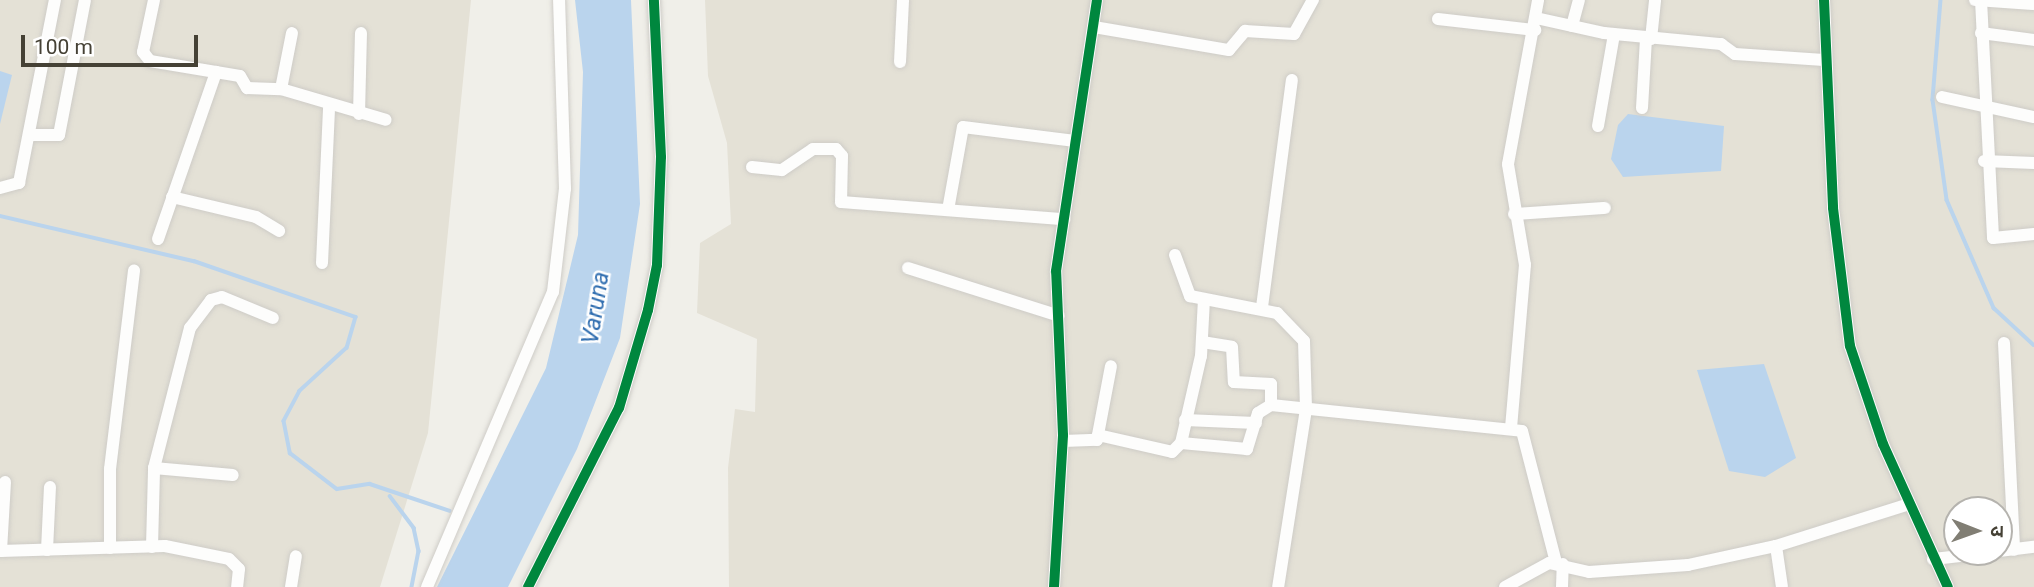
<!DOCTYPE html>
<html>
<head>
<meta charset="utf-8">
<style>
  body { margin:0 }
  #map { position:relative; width:2034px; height:587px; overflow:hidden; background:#f0efe9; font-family:Roboto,"Noto Sans Devanagari",sans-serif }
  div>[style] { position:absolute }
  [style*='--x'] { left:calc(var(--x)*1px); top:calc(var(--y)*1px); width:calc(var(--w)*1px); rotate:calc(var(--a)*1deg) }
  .residential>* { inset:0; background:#e4e1d6 }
  .water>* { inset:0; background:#bad4ed }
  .stream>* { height:3.5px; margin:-1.75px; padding:0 1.75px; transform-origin:1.75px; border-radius:1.75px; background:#bad4ed }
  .roads { filter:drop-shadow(0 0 2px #ceccc7) drop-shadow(0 0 2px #ceccc7) }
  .minor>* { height:12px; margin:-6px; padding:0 6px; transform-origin:6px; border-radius:6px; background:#fdfdfc }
  .cycleway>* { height:10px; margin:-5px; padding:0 5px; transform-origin:5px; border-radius:5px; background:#00873e }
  span { translate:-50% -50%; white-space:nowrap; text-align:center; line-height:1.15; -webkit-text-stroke:5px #fff; paint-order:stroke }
  .water-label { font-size:24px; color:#306eb0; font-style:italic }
  .north { position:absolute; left:1943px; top:496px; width:70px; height:70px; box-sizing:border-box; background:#fff; border:2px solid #b5b3ae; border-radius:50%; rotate:91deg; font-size:19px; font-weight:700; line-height:28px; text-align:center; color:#454135 }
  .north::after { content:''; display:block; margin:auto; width:24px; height:32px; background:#817e74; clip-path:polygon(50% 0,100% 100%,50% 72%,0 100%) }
  .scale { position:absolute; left:21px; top:35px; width:177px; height:32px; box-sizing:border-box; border:4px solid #454135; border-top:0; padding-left:9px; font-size:21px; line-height:24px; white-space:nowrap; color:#454135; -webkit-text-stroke:5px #fff; paint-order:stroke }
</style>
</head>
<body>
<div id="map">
  <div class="residential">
    <div style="clip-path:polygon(0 0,471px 0,428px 433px,380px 587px,0 587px)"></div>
    <div style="clip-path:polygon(evenodd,705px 0,2034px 0,2034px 587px,729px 587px,728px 468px,735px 409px,755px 412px,757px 339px,697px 313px,700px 243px,731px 224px,727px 143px,708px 76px,705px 0,1957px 510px,1999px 510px,1999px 552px,1957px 552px,1957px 510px)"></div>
  </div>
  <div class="water">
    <div style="clip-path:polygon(575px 0,631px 0,640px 204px,620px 338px,577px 449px,508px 587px,437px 587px,546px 368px,578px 235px,583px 72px)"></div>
    <div style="clip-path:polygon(0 71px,12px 75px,0 124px)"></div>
    <div style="clip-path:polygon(1628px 114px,1724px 126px,1721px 171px,1623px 177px,1611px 159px,1618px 125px)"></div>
    <div style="clip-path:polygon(1764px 364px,1796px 458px,1765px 477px,1729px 471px,1697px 370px)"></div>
  </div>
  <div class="stream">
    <div style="--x:1941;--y:0;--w:100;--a:94.6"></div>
    <div style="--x:1933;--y:100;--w:101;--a:82"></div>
    <div style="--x:1947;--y:200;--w:118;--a:66.5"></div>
    <div style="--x:1994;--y:308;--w:54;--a:42.8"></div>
    <div style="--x:0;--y:216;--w:199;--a:13.1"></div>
    <div style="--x:194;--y:261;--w:171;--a:19.1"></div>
    <div style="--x:356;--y:317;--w:32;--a:106"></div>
    <div style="--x:347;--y:348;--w:64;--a:137.5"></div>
    <div style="--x:300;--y:391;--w:34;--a:118"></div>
    <div style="--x:284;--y:421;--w:33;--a:79"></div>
    <div style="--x:290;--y:453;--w:59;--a:37.5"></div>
    <div style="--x:337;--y:489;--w:33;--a:-9"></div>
    <div style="--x:370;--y:484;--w:84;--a:18.6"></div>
    <div style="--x:390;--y:496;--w:40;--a:53"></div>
    <div style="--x:414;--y:528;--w:24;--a:78"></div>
    <div style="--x:419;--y:551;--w:37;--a:101"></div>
  </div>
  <div class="roads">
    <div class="minor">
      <div style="--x:154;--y:0;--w:53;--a:101.9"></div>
      <div style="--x:143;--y:52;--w:11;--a:52"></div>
      <div style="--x:150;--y:61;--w:91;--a:9.5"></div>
      <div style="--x:240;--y:76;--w:14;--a:60"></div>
      <div style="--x:247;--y:88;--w:34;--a:2"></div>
      <div style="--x:281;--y:89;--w:109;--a:16.4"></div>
      <div style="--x:1824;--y:0;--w:208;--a:87.5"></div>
      <div style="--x:1833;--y:208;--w:139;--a:83"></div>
      <div style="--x:1850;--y:346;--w:103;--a:71.4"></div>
      <div style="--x:1883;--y:444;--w:157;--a:65.6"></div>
      <div style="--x:1975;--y:0;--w:59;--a:3.9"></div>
      <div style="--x:1981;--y:0;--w:238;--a:87.1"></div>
      <div style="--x:1993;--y:238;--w:41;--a:-5.6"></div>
      <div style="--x:1536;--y:18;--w:70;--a:12.4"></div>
      <div style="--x:1604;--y:33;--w:118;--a:5.4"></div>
      <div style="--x:1721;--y:44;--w:17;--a:36"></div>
      <div style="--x:1735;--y:54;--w:89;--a:3.9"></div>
      <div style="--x:1438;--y:19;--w:98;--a:6.5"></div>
      <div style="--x:1572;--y:26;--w:27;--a:-75"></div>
      <div style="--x:1094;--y:27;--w:137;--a:9.7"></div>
      <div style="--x:1229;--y:50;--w:25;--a:-50"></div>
      <div style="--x:1245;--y:31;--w:49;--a:3.5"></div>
      <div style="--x:1294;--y:34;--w:39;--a:-61"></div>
      <div style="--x:1981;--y:33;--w:53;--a:7.5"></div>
      <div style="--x:1651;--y:39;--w:39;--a:-84"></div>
      <div style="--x:900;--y:62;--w:62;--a:-87.2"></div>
      <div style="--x:281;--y:89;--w:57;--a:-78.9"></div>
      <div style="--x:1942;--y:97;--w:94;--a:12.3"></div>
      <div style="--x:1642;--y:108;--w:70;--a:-86.7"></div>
      <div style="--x:359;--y:114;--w:81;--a:-88.6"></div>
      <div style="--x:1598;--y:126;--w:93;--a:-80.1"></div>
      <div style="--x:30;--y:135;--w:29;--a:0"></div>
      <div style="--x:59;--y:135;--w:137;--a:-79.1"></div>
      <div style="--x:1984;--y:161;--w:50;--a:2.3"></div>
      <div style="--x:752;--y:167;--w:30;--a:6"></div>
      <div style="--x:782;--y:170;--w:37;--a:-34"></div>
      <div style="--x:813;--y:149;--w:23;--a:0"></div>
      <div style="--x:836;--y:149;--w:9;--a:49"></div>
      <div style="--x:842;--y:156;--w:46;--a:91.2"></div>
      <div style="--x:841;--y:202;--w:224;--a:4.4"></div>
      <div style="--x:0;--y:188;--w:20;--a:-15"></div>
      <div style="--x:19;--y:183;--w:187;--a:-78.9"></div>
      <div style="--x:172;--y:197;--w:86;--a:13.4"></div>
      <div style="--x:256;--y:217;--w:27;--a:31"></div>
      <div style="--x:948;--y:210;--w:84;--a:-79.8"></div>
      <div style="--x:963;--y:127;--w:113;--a:7.1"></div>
      <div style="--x:1514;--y:214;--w:91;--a:-3.8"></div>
      <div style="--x:158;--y:239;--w:177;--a:-70.8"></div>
      <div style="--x:1175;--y:255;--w:44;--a:69.9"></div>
      <div style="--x:1190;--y:296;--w:89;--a:11.1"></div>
      <div style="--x:1277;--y:313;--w:39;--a:46"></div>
      <div style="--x:1304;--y:341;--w:68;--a:88.3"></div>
      <div style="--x:1306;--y:409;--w:180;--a:98.9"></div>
      <div style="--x:322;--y:263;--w:157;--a:-87.4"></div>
      <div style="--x:908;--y:268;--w:158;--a:17.6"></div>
      <div style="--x:1262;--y:307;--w:229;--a:-82.5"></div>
      <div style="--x:1202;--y:342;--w:30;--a:9"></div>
      <div style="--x:1232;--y:347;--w:35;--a:87"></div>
      <div style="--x:1234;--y:382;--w:37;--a:3"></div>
      <div style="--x:1271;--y:384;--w:21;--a:90"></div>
      <div style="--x:1271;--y:405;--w:15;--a:148"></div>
      <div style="--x:1258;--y:413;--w:38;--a:107"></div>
      <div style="--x:1247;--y:449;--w:66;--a:-174.8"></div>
      <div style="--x:1181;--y:443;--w:89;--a:-77.1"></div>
      <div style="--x:1201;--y:356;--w:57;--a:-87"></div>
      <div style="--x:2004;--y:343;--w:207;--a:87.2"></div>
      <div style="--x:1271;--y:405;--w:252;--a:5.9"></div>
      <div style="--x:1522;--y:431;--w:135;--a:75.5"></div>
      <div style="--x:1185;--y:420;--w:71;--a:2.4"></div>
      <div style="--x:1511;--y:428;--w:164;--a:-85.1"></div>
      <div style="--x:1525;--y:265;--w:102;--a:-99.6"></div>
      <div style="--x:1508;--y:164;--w:167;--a:-79.6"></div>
      <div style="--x:1098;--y:435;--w:76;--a:12.9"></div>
      <div style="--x:1172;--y:452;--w:13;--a:-45"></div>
      <div style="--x:1063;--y:441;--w:34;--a:-2"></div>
      <div style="--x:1097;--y:440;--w:75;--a:-79.3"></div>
      <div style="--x:154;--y:468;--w:79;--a:5.1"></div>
      <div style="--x:1776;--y:546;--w:139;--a:-17.5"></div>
      <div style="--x:152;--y:547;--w:79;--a:-88.5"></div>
      <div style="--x:154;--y:468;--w:145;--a:-75.6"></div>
      <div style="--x:190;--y:328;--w:35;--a:-53"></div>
      <div style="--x:211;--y:300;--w:11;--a:-15"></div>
      <div style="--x:222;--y:297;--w:55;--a:22.4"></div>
      <div style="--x:110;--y:548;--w:79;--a:-90"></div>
      <div style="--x:110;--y:469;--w:200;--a:-83.1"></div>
      <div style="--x:47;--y:550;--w:63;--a:-87.3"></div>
      <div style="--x:0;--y:551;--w:165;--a:-1.7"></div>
      <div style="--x:165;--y:546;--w:65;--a:11.5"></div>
      <div style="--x:229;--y:559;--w:14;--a:45"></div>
      <div style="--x:239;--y:569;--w:18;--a:96"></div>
      <div style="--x:1;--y:551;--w:69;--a:-86.7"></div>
      <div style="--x:1999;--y:551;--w:35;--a:-7"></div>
      <div style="--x:1933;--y:559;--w:61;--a:-6.5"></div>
      <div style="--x:291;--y:587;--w:31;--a:-81"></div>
      <div style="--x:427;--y:587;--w:321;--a:-66.9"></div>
      <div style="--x:553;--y:292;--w:104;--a:-83.4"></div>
      <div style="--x:565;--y:189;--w:189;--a:-91.8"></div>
      <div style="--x:528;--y:587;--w:201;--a:-63.1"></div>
      <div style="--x:619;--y:408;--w:102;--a:-73.5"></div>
      <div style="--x:648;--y:310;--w:46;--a:-78.7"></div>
      <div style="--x:657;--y:265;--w:108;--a:-87.9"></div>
      <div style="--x:661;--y:157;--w:157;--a:-92.6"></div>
      <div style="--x:1054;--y:587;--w:152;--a:-86.6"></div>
      <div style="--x:1063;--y:435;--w:164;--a:-92.4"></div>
      <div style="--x:1056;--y:271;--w:274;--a:-81.4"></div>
      <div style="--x:1505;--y:587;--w:50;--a:-28.6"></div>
      <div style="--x:1549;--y:563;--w:41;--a:12.7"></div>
      <div style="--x:1589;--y:572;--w:99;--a:-4"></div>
      <div style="--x:1688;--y:565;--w:90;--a:-12.2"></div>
      <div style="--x:1776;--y:546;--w:41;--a:81.7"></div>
      <div style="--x:1562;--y:587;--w:23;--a:-88"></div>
    </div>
  </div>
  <div class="cycleway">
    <div style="--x:1824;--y:0;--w:208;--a:87.5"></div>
    <div style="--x:1833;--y:208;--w:139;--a:83"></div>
    <div style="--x:1850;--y:346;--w:103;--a:71.4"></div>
    <div style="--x:1883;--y:444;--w:157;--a:65.6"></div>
    <div style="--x:528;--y:587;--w:201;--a:-63.1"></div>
    <div style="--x:619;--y:408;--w:102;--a:-73.5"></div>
    <div style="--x:648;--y:310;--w:46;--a:-78.7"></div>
    <div style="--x:657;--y:265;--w:108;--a:-87.9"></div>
    <div style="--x:661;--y:157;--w:157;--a:-92.6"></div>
    <div style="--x:1054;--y:587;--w:152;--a:-86.6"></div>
    <div style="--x:1063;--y:435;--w:164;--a:-92.4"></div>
    <div style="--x:1056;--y:271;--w:274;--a:-81.4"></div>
  </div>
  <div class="water-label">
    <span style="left:596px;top:308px;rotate:-81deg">Varuna</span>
  </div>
  <div class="north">उ</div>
  <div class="scale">100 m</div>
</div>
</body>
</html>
